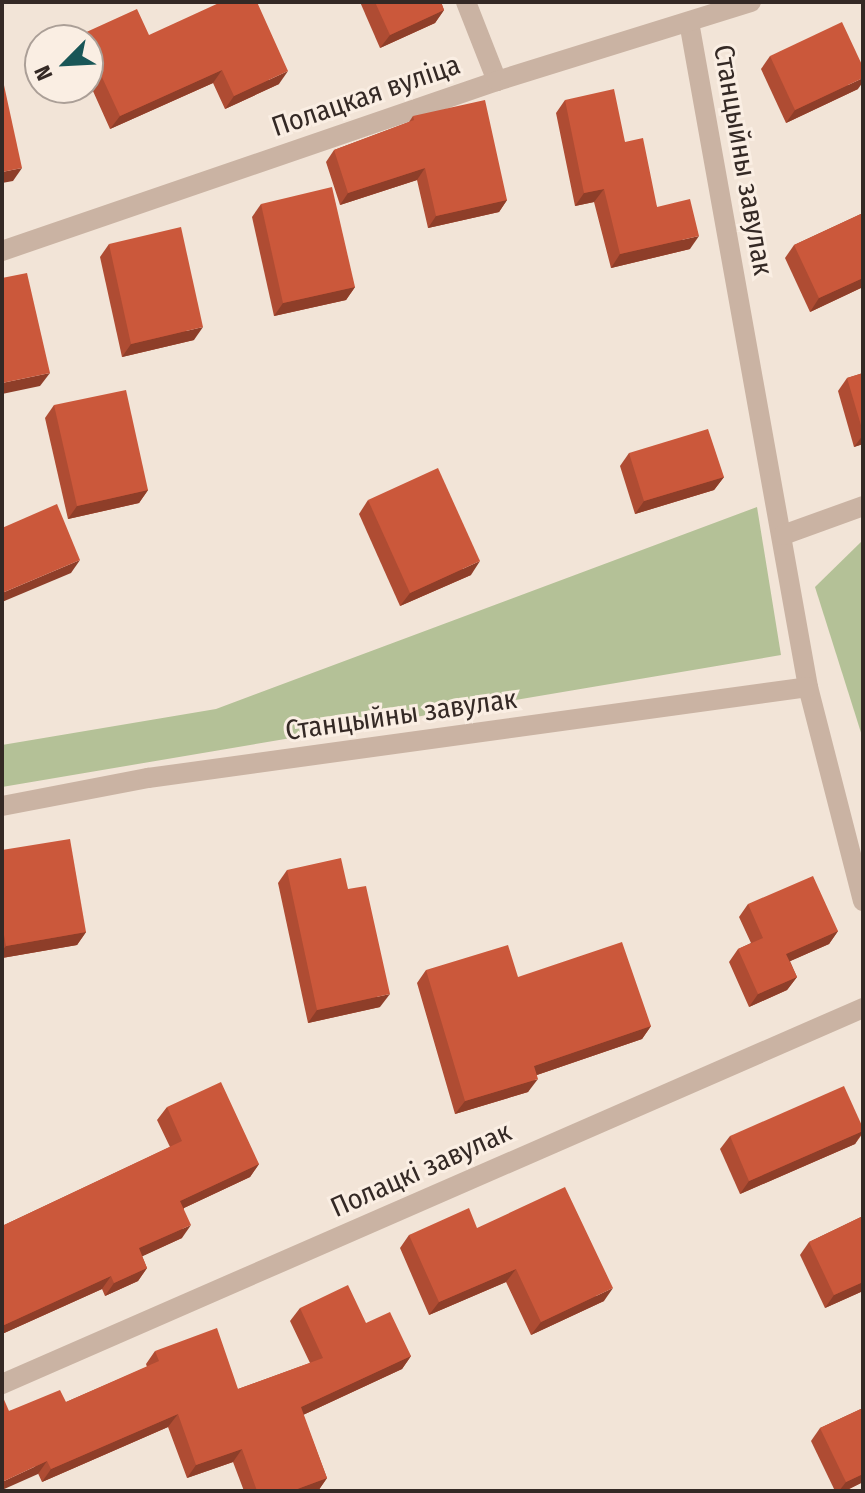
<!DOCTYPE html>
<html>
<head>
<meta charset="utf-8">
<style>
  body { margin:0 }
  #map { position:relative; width:865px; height:1493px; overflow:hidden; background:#f2e4d7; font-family:"Fira Sans Condensed",sans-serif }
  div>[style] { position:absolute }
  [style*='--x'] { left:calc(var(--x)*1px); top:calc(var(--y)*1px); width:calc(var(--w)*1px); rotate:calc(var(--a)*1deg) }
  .green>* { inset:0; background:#b4c197 }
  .minor>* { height:20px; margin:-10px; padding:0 10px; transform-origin:10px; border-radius:10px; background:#cab3a3 }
  .wall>* { inset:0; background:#af4c33 }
  .shaded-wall>* { inset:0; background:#8e3e29 }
  .building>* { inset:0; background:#cb583b }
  span { translate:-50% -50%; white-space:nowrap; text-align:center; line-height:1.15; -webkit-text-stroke:6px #faeee3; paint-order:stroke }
  .street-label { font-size:28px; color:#342925 }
  .frame { position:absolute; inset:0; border:4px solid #342925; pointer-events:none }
  .north { position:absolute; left:24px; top:24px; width:80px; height:80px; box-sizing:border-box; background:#faeee3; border:2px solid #ab9f97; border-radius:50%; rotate:246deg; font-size:22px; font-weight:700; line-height:32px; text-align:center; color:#342925 }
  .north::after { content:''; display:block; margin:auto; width:28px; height:36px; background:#195657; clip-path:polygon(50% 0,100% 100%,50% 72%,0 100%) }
</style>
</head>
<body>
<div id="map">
  <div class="green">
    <div style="clip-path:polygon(757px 507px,781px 655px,2px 787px,2px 745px,216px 709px)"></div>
    <div style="clip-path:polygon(863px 540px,863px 739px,815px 587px)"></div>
  </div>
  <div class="minor">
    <div style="--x:466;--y:2;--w:85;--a:68.6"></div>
    <div style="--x:689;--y:22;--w:676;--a:79.85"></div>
    <div style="--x:808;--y:687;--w:221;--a:75.6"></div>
    <div style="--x:2;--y:251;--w:523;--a:-18.95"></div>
    <div style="--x:497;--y:81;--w:266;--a:-17.3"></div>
    <div style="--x:783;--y:535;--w:85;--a:-19.9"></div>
    <div style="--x:2;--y:806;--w:149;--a:-10.9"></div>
    <div style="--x:148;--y:778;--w:666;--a:-7.85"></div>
    <div style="--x:2;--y:1384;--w:940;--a:-23.59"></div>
  </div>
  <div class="wall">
    <div style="clip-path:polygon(360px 2px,441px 2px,444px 10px,435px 23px,380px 48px)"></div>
    <div style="clip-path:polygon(82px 34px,149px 35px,279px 84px,225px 109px,213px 83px,110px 129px,88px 80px,88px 40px,78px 40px)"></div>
    <div style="clip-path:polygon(770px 56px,858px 89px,786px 123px,761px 69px)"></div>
    <div style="clip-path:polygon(565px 100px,625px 142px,657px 207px,690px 249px,611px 268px,594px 202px,575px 206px,556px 113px)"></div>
    <div style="clip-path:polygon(413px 116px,507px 200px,499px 212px,428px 228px,417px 180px,340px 205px,326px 162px,334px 150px,409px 122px)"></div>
    <div style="clip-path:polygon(261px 204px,355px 287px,346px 300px,274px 316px,252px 217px)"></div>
    <div style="clip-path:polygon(863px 213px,863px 287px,810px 312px,785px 258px,794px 245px)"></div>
    <div style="clip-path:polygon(109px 244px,194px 340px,122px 357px,100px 257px)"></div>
    <div style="clip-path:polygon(863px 373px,863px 444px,854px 447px,838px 391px,847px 378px)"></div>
    <div style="clip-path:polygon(54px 405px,148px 490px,139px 503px,68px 519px,45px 418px)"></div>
    <div style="clip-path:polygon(629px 453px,724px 477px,714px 490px,635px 514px,620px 466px)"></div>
    <div style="clip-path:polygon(368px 500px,471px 575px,400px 606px,359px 514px)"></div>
    <div style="clip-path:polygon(2px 850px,86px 932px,77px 945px,2px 958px)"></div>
    <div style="clip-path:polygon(287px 870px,348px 889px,380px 1007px,308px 1023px,278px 883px)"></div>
    <div style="clip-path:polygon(748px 904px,838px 931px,829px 944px,790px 961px,797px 977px,787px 990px,749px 1007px,729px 962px,738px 949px,751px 943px,739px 917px)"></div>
    <div style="clip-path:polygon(426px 970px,518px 977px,651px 1026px,642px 1039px,537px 1075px,528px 1092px,455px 1114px,417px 983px)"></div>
    <div style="clip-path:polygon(167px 1107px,259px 1164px,250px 1177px,184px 1208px,182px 1238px,142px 1256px,147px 1268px,138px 1281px,105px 1296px,102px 1289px,2px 1334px,2px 1226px,170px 1147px,157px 1120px)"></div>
    <div style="clip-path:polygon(863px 1128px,863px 1133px,855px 1144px,740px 1194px,720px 1149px,730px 1136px)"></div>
    <div style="clip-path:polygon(863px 1216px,863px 1291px,825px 1308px,800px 1255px,809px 1242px)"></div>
    <div style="clip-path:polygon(477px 1228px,604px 1301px,531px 1335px,506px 1282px,429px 1315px,400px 1248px,409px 1235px)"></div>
    <div style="clip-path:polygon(300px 1308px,366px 1323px,411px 1356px,402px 1369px,303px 1415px,327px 1478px,318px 1491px,244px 1491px,233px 1462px,187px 1478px,168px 1427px,42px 1482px,9px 1411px,66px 1402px,147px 1367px,146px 1364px,155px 1351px,238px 1389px,310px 1363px,290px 1321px)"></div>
    <div style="clip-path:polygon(863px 1408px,863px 1482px,845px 1491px,835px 1491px,811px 1441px,820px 1428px)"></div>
  </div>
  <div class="shaded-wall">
    <div style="clip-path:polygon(444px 10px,435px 23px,380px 48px,390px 35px)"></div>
    <div style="clip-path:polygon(222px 70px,213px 83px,110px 129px,120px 116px)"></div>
    <div style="clip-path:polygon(288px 71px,279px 84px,225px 109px,234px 96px)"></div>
    <div style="clip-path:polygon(863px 78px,863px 82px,858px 89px,786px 123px,795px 110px)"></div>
    <div style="clip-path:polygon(22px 168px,13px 181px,2px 183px,2px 172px)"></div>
    <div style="clip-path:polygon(425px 168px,417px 180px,340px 205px,348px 193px)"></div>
    <div style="clip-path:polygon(604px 189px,594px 202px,575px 206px,584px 193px)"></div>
    <div style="clip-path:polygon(507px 200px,499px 212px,428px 228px,436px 216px)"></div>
    <div style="clip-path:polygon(699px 236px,690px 249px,611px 268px,620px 254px)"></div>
    <div style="clip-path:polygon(863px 278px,863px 287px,810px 312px,819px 298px)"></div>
    <div style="clip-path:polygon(355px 287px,346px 300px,274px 316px,283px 303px)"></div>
    <div style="clip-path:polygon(203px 327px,194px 340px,122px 357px,131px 344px)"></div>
    <div style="clip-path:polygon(50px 373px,40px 386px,2px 394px,2px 383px)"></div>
    <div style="clip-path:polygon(863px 435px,863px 444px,854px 447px)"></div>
    <div style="clip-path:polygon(724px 477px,714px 490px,635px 514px,644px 501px)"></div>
    <div style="clip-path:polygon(148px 490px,139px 503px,68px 519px,77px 506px)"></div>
    <div style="clip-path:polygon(80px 560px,71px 573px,2px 602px,2px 593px)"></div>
    <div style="clip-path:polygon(480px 561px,471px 575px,400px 606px,410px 593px)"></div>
    <div style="clip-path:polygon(838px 931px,829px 944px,777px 967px,786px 954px)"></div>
    <div style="clip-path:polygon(86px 932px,77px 945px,2px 958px,2px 951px,6px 946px)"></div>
    <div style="clip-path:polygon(797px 977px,787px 990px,749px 1007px,758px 994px)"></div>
    <div style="clip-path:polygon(390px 994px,380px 1007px,308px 1023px,317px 1010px)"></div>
    <div style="clip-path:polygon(651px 1026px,642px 1039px,525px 1079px,534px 1066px)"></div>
    <div style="clip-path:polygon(538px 1079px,528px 1092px,455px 1114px,465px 1101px)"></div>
    <div style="clip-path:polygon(863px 1131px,855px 1144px,740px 1194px,749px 1181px)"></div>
    <div style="clip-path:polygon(259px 1164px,250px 1177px,171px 1214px,180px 1201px)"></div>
    <div style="clip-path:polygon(191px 1225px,182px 1238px,130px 1262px,139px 1248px)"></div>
    <div style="clip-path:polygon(147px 1268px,138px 1281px,105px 1296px,114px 1283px)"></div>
    <div style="clip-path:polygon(516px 1269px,506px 1282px,429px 1315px,439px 1302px)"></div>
    <div style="clip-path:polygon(111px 1276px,102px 1289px,2px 1334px,2px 1326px)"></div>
    <div style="clip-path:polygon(863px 1282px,863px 1291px,825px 1308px,834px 1295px)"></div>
    <div style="clip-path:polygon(613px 1288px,604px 1301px,531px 1335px,541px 1322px)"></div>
    <div style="clip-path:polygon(411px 1356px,402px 1369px,292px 1420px,301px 1407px)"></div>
    <div style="clip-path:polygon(178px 1414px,168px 1427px,42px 1482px,51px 1469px)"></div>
    <div style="clip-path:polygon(242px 1449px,233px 1462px,187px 1478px,196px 1465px)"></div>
    <div style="clip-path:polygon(47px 1461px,38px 1474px,2px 1490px,2px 1482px)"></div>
    <div style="clip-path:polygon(863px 1474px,863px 1482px,845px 1491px,839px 1491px,846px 1482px)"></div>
    <div style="clip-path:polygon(327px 1478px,318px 1491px,292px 1491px)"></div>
  </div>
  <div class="building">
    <div style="clip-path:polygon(221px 2px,257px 2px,288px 71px,234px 96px,222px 70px,120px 116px,88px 47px,88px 40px,85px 40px,82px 34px,137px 9px,149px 35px)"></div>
    <div style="clip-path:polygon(375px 2px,441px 2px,444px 10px,390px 35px)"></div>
    <div style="clip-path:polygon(842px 22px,863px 67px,863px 78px,795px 110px,770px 56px)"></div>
    <div style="clip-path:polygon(2px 76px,22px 168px,2px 172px)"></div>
    <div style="clip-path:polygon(614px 89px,625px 142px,643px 138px,657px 207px,690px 199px,699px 236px,620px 254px,604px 189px,584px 193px,565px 100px)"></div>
    <div style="clip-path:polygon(485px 100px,507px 200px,436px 216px,425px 168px,348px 193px,334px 150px,414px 120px,413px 116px)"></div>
    <div style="clip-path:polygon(332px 187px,355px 287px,283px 303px,261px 204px)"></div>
    <div style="clip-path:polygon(863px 213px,863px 278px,819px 298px,794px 245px)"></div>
    <div style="clip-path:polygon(181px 227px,203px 327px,131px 344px,109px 244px)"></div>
    <div style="clip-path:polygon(27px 273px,50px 373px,2px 383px,2px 278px)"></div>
    <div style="clip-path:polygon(863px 373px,863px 432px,847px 378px)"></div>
    <div style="clip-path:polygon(126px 390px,148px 490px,77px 506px,54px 405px)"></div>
    <div style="clip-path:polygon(708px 429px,724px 477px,644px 501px,629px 453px)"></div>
    <div style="clip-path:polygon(438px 468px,480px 561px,410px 593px,368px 500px)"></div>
    <div style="clip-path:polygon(57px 504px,80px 560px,2px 593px,2px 528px)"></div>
    <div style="clip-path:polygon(70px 839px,86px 932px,6px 946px,2px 924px,2px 850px)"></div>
    <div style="clip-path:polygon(341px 858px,348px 889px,366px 886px,390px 994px,317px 1010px,287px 870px)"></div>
    <div style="clip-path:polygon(813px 876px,838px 931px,786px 954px,797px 977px,758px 994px,738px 949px,763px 938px,748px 904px)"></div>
    <div style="clip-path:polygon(622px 942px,651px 1026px,534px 1066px,538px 1079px,465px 1101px,426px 970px,508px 945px,518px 977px)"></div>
    <div style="clip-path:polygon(221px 1082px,259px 1164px,180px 1201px,191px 1225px,139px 1248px,147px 1268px,114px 1283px,111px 1276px,2px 1326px,2px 1226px,182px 1141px,167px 1107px)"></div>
    <div style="clip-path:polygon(844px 1086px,863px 1128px,863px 1131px,749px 1181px,730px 1136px)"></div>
    <div style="clip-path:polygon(565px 1187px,613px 1288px,541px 1322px,516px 1269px,439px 1302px,409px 1235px,469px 1208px,477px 1228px)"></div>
    <div style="clip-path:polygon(863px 1216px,863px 1282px,834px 1295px,809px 1242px)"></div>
    <div style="clip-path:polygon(348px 1285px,366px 1323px,390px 1312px,411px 1356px,301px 1407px,327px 1478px,292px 1491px,257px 1491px,242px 1449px,196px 1465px,178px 1414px,51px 1469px,47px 1461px,2px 1482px,2px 1395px,9px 1411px,60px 1390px,66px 1402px,159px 1361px,155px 1351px,217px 1328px,238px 1389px,323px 1358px,300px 1308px)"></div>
    <div style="clip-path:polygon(863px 1408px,863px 1474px,846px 1482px,820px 1428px)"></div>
  </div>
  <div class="street-label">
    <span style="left:366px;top:96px;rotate:-19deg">Полацкая вуліца</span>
    <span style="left:743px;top:160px;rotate:80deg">Станцыйны завулак</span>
    <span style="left:401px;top:715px;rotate:-8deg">Станцыйны завулак</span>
    <span style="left:421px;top:1170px;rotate:-24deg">Полацкі завулак</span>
  </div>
  <div class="frame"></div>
  <div class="north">N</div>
</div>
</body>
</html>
